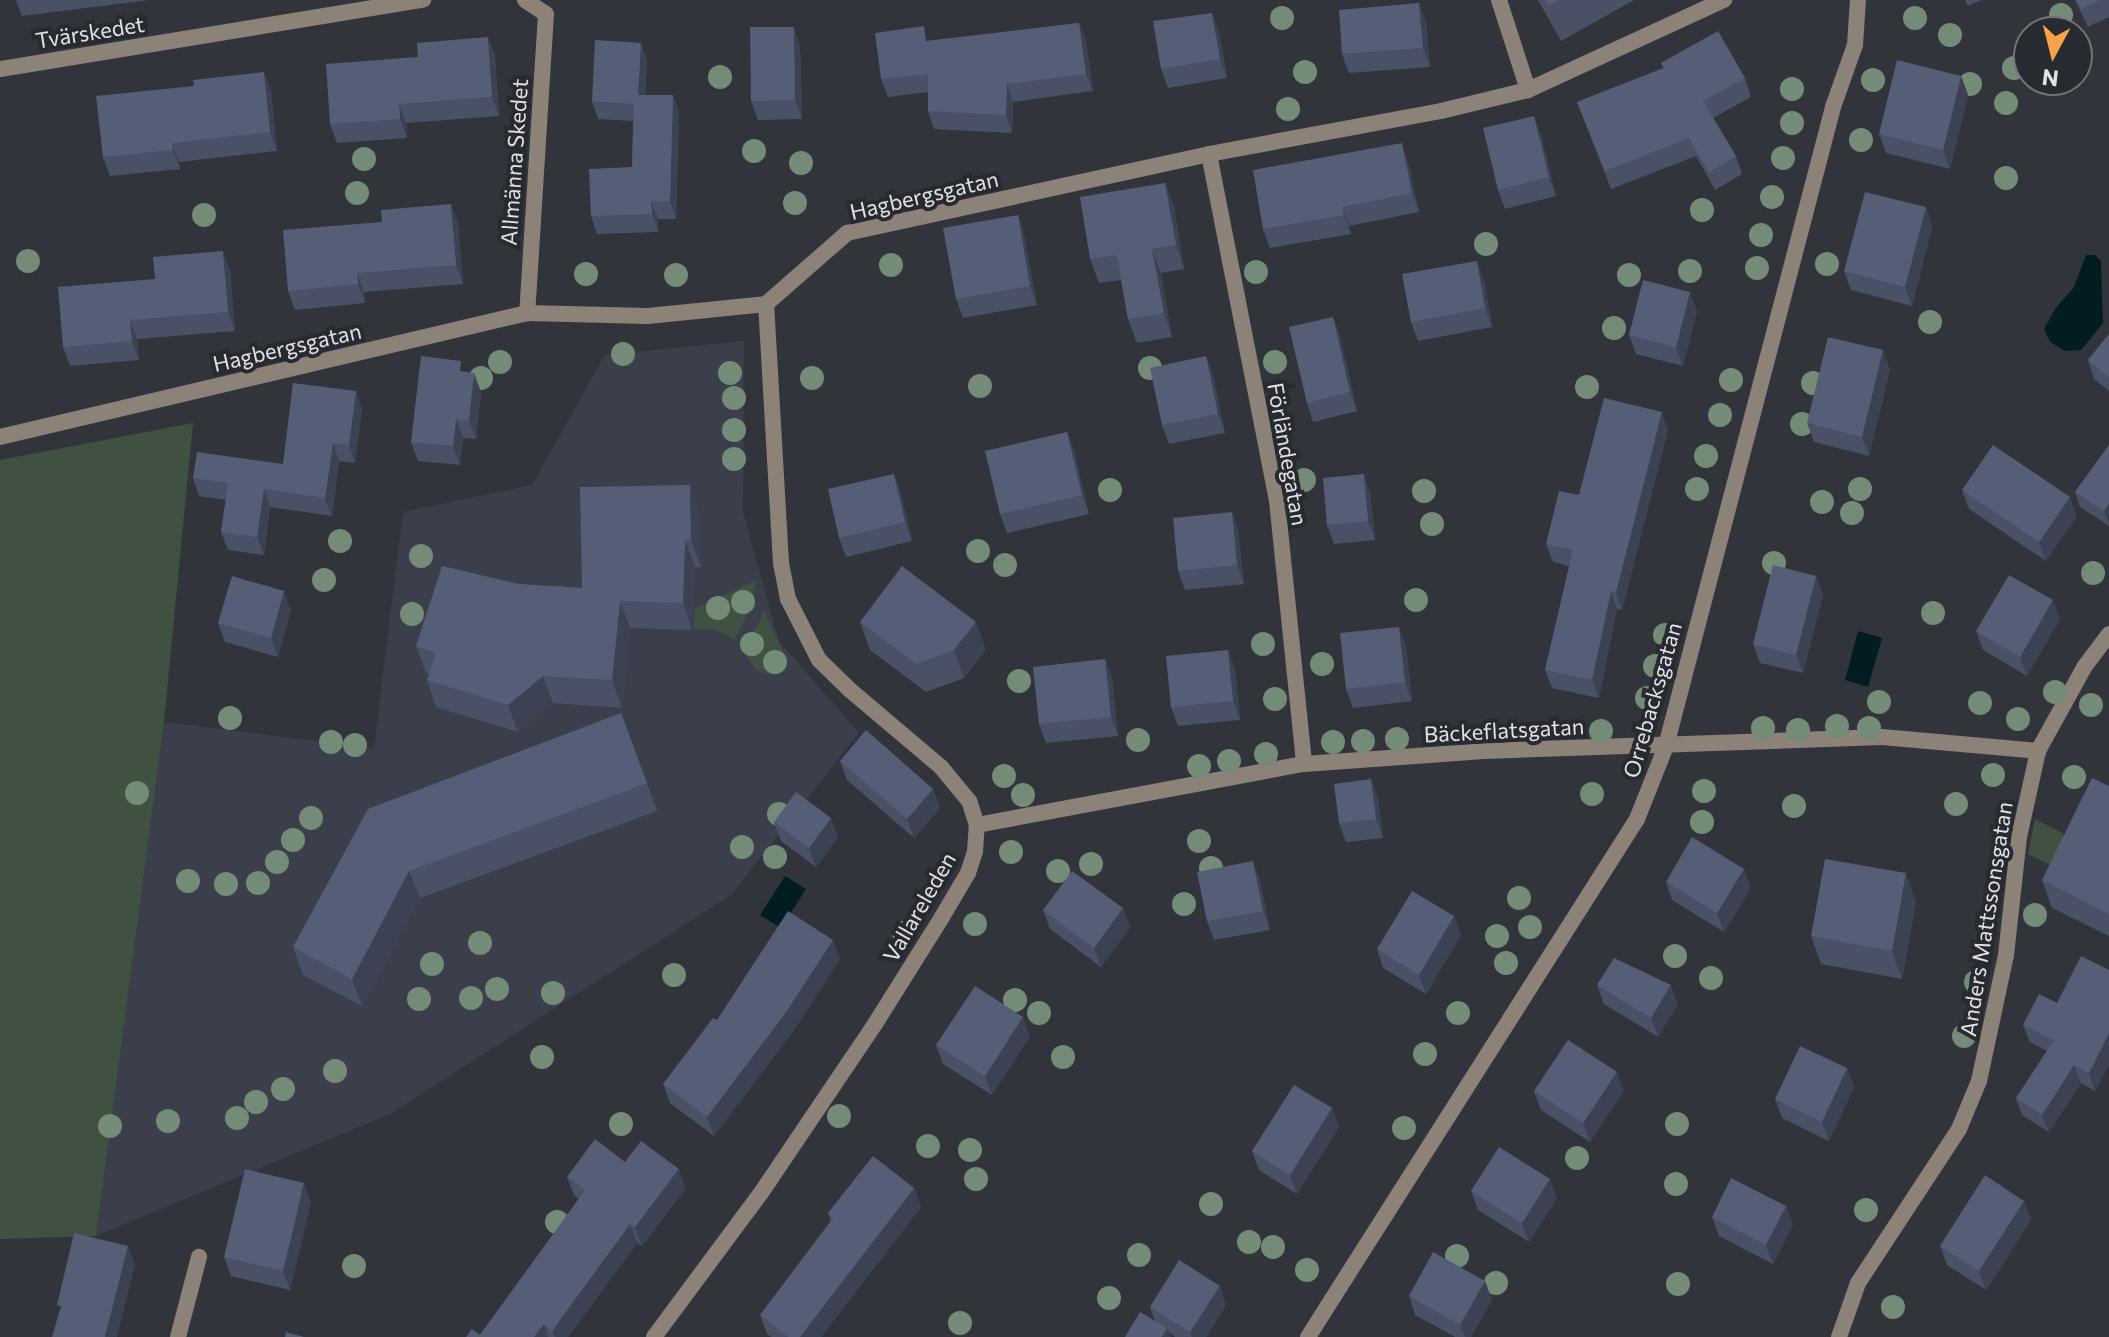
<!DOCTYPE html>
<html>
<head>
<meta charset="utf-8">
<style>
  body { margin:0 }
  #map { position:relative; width:2109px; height:1337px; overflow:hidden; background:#32343b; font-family:Commissioner,sans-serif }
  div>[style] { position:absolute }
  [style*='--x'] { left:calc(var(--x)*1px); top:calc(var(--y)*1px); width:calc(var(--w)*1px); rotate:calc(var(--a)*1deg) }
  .built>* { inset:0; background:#3b3f4b }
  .green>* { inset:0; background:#415141 }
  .water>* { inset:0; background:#021d22 }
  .street>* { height:16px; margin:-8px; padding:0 8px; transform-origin:8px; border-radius:8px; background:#8d8278 }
  .trees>* { width:24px; height:24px; margin:-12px; border-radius:50%; background:#748b77 }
  .wall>* { inset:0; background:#4a5066 }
  .shaded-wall>* { inset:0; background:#3c4153 }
  .building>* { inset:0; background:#565d77 }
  span { translate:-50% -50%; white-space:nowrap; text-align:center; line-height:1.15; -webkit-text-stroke:8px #282a31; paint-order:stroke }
  .street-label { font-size:22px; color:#e0e2e6 }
  .north { position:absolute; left:2013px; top:16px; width:80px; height:80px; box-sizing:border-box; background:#282a31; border:2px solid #727479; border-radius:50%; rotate:187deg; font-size:22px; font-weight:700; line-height:32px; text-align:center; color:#e0e2e6 }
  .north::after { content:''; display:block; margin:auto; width:28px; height:36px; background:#f7a248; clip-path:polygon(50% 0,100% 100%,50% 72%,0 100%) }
</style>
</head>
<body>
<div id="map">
  <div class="built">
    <div style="clip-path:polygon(744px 341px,743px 512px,779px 641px,859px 733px,731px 895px,390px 1114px,96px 1236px,164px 722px,374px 748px,403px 512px,532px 485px,605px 355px)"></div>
  </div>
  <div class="green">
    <div style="clip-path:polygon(193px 423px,164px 722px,96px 1236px,0 1239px,0 460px)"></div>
    <div style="clip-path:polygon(757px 580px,750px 609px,735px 639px,714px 629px,694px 629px,695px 608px)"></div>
    <div style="clip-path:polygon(764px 611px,787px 660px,777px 672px,767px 674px,758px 671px,739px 648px,758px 625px)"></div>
    <div style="clip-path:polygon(2035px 819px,2109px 857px,2096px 887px,2028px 854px)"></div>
  </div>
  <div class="water">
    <div style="clip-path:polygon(2086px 255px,2095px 255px,2101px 261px,2103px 323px,2081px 350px,2065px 351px,2050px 342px,2044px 329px,2055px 309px,2074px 287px)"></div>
    <div style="clip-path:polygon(1858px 631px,1882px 638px,1868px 687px,1845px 680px)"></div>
    <div style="clip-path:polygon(785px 876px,806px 889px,781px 928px,760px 915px)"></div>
  </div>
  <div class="street">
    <div style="--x:525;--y:0;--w:25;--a:34"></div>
    <div style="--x:546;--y:14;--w:300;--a:93.6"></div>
    <div style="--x:1499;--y:0;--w:95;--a:72.1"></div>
    <div style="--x:0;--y:69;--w:429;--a:-9.3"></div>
    <div style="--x:1209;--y:154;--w:354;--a:78.9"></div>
    <div style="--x:1277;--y:501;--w:264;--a:84.1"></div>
    <div style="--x:0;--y:437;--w:541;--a:-13.24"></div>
    <div style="--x:527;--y:313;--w:121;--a:1.4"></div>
    <div style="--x:648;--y:316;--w:119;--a:-5.8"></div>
    <div style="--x:766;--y:304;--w:108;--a:-41.2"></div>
    <div style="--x:847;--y:233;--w:371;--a:-12.3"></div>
    <div style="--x:1209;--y:154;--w:236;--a:-10.5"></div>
    <div style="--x:1441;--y:111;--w:89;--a:-13.6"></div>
    <div style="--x:1528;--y:90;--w:216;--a:-24.7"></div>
    <div style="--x:977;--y:825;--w:333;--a:-10.6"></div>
    <div style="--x:1304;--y:764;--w:180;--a:-4.1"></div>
    <div style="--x:1484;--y:751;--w:398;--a:-2"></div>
    <div style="--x:1882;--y:737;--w:157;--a:5.1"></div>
    <div style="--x:178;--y:1337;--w:83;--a:-75.3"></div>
    <div style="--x:654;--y:1337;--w:179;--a:-53.4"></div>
    <div style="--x:761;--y:1193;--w:204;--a:-56"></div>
    <div style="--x:875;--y:1024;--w:126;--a:-57.9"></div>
    <div style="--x:942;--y:917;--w:51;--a:-59.4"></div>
    <div style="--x:968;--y:873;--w:23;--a:-72"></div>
    <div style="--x:975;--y:851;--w:26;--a:-86"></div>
    <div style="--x:977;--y:825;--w:25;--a:-108"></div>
    <div style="--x:969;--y:801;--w:44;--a:-129.5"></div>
    <div style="--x:941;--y:767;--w:119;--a:-139.8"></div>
    <div style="--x:850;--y:690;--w:43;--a:-135.9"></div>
    <div style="--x:819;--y:660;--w:68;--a:-116.9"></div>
    <div style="--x:788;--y:599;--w:37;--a:-101"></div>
    <div style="--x:781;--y:563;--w:259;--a:-93.3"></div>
    <div style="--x:1308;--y:1337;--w:614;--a:-57.58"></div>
    <div style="--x:1637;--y:819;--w:79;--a:-68.3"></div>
    <div style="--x:1666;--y:746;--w:660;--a:-75.35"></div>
    <div style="--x:1833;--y:107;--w:66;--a:-70.5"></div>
    <div style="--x:1855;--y:45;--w:45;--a:-86.2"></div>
    <div style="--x:1839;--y:1337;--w:57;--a:-70.6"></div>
    <div style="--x:1858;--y:1283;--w:184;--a:-56.7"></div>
    <div style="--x:1959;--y:1129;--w:52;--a:-67.4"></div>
    <div style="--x:1979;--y:1081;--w:129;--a:-77.9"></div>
    <div style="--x:2006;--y:955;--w:119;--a:-83.7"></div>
    <div style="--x:2019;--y:837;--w:88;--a:-77.5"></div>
    <div style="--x:2038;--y:751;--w:97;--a:-61.1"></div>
    <div style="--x:2085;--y:666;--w:40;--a:-53"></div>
  </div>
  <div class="trees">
    <div style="left:2061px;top:15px"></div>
    <div style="left:1282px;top:18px"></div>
    <div style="left:1915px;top:18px"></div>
    <div style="left:1950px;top:35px"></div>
    <div style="left:2014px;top:68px"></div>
    <div style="left:1305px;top:72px"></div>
    <div style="left:720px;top:77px"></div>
    <div style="left:1873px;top:80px"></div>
    <div style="left:1970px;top:84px"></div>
    <div style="left:1792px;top:89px"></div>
    <div style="left:2006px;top:103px"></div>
    <div style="left:1288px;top:109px"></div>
    <div style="left:1792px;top:123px"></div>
    <div style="left:1861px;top:140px"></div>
    <div style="left:754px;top:151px"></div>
    <div style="left:1783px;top:158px"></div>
    <div style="left:364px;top:159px"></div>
    <div style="left:801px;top:163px"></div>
    <div style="left:2006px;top:178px"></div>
    <div style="left:357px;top:193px"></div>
    <div style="left:1772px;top:197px"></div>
    <div style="left:795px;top:203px"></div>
    <div style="left:1702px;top:210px"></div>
    <div style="left:204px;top:215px"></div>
    <div style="left:1761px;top:235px"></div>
    <div style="left:1486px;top:244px"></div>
    <div style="left:28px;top:261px"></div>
    <div style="left:1827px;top:264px"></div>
    <div style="left:891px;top:265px"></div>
    <div style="left:1757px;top:268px"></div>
    <div style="left:1690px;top:271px"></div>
    <div style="left:1256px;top:272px"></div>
    <div style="left:586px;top:274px"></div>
    <div style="left:676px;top:275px"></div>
    <div style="left:1629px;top:275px"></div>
    <div style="left:1930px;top:322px"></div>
    <div style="left:1614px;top:328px"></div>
    <div style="left:623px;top:354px"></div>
    <div style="left:500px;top:362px"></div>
    <div style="left:1275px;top:362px"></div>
    <div style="left:1150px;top:368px"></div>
    <div style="left:730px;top:373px"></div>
    <div style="left:481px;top:378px"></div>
    <div style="left:812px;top:378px"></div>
    <div style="left:1731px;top:380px"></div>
    <div style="left:1813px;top:383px"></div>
    <div style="left:980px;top:386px"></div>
    <div style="left:1587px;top:387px"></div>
    <div style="left:734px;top:398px"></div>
    <div style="left:1720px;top:415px"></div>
    <div style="left:1802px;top:424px"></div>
    <div style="left:734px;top:430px"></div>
    <div style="left:1706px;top:456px"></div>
    <div style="left:734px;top:459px"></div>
    <div style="left:1304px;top:480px"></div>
    <div style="left:1697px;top:489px"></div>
    <div style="left:1860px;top:489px"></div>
    <div style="left:1110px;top:490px"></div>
    <div style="left:1424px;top:491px"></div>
    <div style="left:1822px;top:502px"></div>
    <div style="left:1852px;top:513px"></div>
    <div style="left:1432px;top:524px"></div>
    <div style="left:340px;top:541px"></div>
    <div style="left:978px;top:551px"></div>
    <div style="left:421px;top:556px"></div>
    <div style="left:1774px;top:563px"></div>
    <div style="left:1005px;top:565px"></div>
    <div style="left:2093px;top:573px"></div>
    <div style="left:324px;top:580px"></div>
    <div style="left:1416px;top:600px"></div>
    <div style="left:743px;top:602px"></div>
    <div style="left:718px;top:608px"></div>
    <div style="left:1933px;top:613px"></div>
    <div style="left:412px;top:614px"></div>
    <div style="left:1665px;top:635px"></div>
    <div style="left:752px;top:644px"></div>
    <div style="left:1263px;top:644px"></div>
    <div style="left:775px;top:662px"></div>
    <div style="left:1322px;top:664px"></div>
    <div style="left:1655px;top:666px"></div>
    <div style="left:1019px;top:681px"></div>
    <div style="left:2055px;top:692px"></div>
    <div style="left:1647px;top:698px"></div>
    <div style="left:1275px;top:699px"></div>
    <div style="left:1879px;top:702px"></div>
    <div style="left:1980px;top:703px"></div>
    <div style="left:2091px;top:705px"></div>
    <div style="left:230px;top:718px"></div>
    <div style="left:2018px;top:719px"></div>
    <div style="left:1837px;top:726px"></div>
    <div style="left:1763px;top:728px"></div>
    <div style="left:1869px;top:728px"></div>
    <div style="left:1798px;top:730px"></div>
    <div style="left:1601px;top:731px"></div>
    <div style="left:1397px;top:739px"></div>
    <div style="left:1138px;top:740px"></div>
    <div style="left:1363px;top:741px"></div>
    <div style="left:331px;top:742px"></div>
    <div style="left:1333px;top:742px"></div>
    <div style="left:355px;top:745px"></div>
    <div style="left:1266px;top:754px"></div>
    <div style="left:1229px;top:761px"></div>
    <div style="left:1199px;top:766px"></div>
    <div style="left:1993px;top:775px"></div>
    <div style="left:1004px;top:776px"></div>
    <div style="left:2074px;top:777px"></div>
    <div style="left:1704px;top:791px"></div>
    <div style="left:137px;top:793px"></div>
    <div style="left:1592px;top:794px"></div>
    <div style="left:1023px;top:795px"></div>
    <div style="left:1956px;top:804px"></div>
    <div style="left:1794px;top:806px"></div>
    <div style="left:779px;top:814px"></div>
    <div style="left:311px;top:818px"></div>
    <div style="left:1702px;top:822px"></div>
    <div style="left:293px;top:840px"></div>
    <div style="left:1199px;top:841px"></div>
    <div style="left:742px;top:847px"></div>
    <div style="left:1011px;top:852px"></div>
    <div style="left:775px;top:857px"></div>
    <div style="left:277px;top:862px"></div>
    <div style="left:1091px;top:864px"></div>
    <div style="left:1211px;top:868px"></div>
    <div style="left:1058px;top:871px"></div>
    <div style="left:188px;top:881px"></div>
    <div style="left:258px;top:883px"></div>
    <div style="left:226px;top:884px"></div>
    <div style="left:1519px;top:898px"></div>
    <div style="left:1184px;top:904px"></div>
    <div style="left:2035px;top:915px"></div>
    <div style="left:975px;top:924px"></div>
    <div style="left:1530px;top:927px"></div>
    <div style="left:904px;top:933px"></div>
    <div style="left:1497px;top:936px"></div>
    <div style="left:480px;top:943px"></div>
    <div style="left:1675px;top:956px"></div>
    <div style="left:1506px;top:963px"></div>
    <div style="left:432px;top:964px"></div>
    <div style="left:674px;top:975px"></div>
    <div style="left:1711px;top:978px"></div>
    <div style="left:1976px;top:982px"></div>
    <div style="left:497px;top:989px"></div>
    <div style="left:553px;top:993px"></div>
    <div style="left:471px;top:998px"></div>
    <div style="left:419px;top:999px"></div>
    <div style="left:1015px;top:1000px"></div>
    <div style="left:1039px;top:1013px"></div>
    <div style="left:1458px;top:1013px"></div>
    <div style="left:1964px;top:1036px"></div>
    <div style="left:1425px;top:1054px"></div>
    <div style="left:542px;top:1057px"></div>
    <div style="left:1063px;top:1057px"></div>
    <div style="left:335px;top:1071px"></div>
    <div style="left:283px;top:1089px"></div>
    <div style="left:256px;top:1102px"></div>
    <div style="left:839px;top:1116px"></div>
    <div style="left:237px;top:1118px"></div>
    <div style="left:168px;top:1121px"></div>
    <div style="left:621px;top:1124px"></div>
    <div style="left:1677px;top:1124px"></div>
    <div style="left:110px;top:1126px"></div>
    <div style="left:1404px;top:1128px"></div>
    <div style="left:928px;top:1146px"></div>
    <div style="left:970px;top:1150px"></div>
    <div style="left:1577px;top:1158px"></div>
    <div style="left:976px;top:1179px"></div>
    <div style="left:1676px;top:1184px"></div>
    <div style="left:1211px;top:1204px"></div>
    <div style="left:1866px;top:1210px"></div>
    <div style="left:557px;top:1222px"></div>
    <div style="left:1249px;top:1242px"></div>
    <div style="left:1273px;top:1247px"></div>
    <div style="left:1139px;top:1255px"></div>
    <div style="left:1457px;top:1256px"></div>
    <div style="left:354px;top:1266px"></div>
    <div style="left:1307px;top:1270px"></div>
    <div style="left:1496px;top:1283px"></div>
    <div style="left:1678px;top:1284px"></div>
    <div style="left:1109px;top:1298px"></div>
    <div style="left:1893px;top:1307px"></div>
    <div style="left:960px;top:1323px"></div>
  </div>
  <div class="wall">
    <div style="clip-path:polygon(16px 0,150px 0,22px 16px)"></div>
    <div style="clip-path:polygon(1538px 0,1634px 0,1561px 41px)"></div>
    <div style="clip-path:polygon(1965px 0,1982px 0,1968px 6px)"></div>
    <div style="clip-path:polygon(2075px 0,2109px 0,2109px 17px,2088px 27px)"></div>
    <div style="clip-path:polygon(1426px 22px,1430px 67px,1349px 73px,1342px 54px)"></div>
    <div style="clip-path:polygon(1079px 23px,1086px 41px,1093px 91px,1013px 102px,1012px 133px,934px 129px,928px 111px,928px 92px,888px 97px,881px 79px,930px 41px)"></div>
    <div style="clip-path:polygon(1219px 32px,1227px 78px,1168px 88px,1161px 69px)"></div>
    <div style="clip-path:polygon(641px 43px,647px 60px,645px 95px,673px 95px,679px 112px,676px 219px,658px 219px,658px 232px,597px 234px,591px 216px,632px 167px,633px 121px,598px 119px,592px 101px)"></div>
    <div style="clip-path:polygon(800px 46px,802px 119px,758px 120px,751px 101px)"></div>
    <div style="clip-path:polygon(495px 56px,499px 116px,406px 123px,407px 138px,337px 143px,330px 124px)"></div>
    <div style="clip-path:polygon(1661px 63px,1745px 78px,1751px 97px,1713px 118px,1736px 156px,1742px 174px,1715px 190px,1696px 156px,1611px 189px,1577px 102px,1663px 68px)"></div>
    <div style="clip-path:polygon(1961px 76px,1968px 95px,1950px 169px,1886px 153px,1879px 134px)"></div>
    <div style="clip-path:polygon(271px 91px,277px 151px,179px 162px,180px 169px,110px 176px,103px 157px)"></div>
    <div style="clip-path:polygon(1541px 135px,1556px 196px,1505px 209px,1498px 190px)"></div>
    <div style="clip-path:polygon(1408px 162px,1419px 212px,1349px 226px,1351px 234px,1270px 248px,1263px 229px)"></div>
    <div style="clip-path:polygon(1165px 183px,1174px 207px,1184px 269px,1161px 273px,1172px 337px,1137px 343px,1128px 319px,1121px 280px,1099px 283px,1090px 259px)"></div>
    <div style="clip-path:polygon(1926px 207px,1932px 226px,1912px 306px,1851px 290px,1844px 271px)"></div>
    <div style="clip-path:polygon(1018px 215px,1024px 234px,1037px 305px,963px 318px,956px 299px)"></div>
    <div style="clip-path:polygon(458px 223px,463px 284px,364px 292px,365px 303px,295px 310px,288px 291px)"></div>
    <div style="clip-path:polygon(230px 270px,235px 331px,137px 339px,139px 360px,70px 366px,63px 347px,155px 279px)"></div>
    <div style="clip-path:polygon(1484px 280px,1492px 327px,1418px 341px,1411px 322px)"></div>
    <div style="clip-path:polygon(1697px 311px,1683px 366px,1636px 354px,1629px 335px)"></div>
    <div style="clip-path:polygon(1333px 317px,1340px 336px,1357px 411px,1313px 422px,1307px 403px)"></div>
    <div style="clip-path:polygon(2109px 334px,2109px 391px,2094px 379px,2088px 360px)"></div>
    <div style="clip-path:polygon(1206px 356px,1213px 375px,1225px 433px,1169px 444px,1162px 425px)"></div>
    <div style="clip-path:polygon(1890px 369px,1869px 456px,1814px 442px,1807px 423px)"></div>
    <div style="clip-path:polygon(465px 372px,481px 392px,476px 439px,463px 438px,460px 465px,418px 461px,411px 442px)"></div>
    <div style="clip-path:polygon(356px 391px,362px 409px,355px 463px,339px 461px,332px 516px,270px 507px,264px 555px,228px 550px,221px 532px,226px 500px,199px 496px,193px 478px,283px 464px)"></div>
    <div style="clip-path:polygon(1668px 430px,1622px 610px,1617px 609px,1599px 698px,1552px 688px,1545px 670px,1569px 566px,1553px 562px,1546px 544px,1579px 495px)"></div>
    <div style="clip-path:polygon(1067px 432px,1074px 451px,1089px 514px,1007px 533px,1000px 514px)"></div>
    <div style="clip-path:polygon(2109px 445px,2109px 526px,2080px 507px,2075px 492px)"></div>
    <div style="clip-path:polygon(1962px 490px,2077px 516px,2046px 561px,1969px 509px)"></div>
    <div style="clip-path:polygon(901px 493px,912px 541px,846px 557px,839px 538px)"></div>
    <div style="clip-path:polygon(1370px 493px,1375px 540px,1334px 544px,1327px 525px)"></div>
    <div style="clip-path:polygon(700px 512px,701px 567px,695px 567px,692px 630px,630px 628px,622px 708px,553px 703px,518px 732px,436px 707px,427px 680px,429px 674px,426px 673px,416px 646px,519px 584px,582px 588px)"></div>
    <div style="clip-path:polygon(1232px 512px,1238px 531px,1244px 584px,1185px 590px,1178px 571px)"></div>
    <div style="clip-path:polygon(1816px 576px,1823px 595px,1803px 673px,1760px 663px,1753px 644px)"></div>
    <div style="clip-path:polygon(291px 610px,278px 657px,225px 642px,218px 623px)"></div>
    <div style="clip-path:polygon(2060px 619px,2027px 676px,1983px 650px,1976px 631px)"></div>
    <div style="clip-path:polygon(860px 622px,986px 649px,964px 678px,926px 692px,870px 650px)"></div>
    <div style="clip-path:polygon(1406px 646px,1412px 701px,1353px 708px,1346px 689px)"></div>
    <div style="clip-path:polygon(1105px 659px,1112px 678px,1118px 736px,1046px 743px,1039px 724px)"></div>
    <div style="clip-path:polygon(1235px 669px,1240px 720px,1178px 726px,1171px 707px)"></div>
    <div style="clip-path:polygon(621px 713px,657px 811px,420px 898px,362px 1006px,303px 975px,293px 947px)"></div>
    <div style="clip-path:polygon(840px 761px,933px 789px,940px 808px,914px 838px,847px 780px)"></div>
    <div style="clip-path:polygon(2109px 786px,2109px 936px,2052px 908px,2042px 880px)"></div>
    <div style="clip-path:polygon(1378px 798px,1383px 838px,1346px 842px,1339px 823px)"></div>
    <div style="clip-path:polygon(831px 818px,838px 837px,816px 867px,781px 841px,774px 822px)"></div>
    <div style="clip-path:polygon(1260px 880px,1270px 930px,1214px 940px,1207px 921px)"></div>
    <div style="clip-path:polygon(1666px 882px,1751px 888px,1724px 932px,1672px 900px)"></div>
    <div style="clip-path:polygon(1916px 901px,1902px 979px,1821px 964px,1811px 936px)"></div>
    <div style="clip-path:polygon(1043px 910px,1130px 927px,1101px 967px,1050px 929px)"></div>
    <div style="clip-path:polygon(1454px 916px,1461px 935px,1426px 994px,1383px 968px,1377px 949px)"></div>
    <div style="clip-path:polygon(840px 959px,794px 1030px,714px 1136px,670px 1103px,663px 1084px,717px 1020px)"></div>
    <div style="clip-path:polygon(2109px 970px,2109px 1064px,2095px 1091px,2081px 1083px,2049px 1132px,2022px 1115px,2016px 1098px,2047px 1051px,2030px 1042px,2023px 1025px)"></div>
    <div style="clip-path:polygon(1597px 985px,1678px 1004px,1658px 1037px,1604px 1004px)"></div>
    <div style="clip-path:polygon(1030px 1036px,992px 1095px,943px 1064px,936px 1045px)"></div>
    <div style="clip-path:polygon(1847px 1068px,1854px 1087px,1829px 1141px,1782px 1118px,1775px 1099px)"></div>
    <div style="clip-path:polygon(1534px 1091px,1624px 1091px,1590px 1142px,1541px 1110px)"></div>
    <div style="clip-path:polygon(1332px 1108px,1339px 1127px,1297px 1194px,1259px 1170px,1252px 1151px)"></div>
    <div style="clip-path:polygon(625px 1162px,686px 1188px,642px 1246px,637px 1243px,568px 1337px,466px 1337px,480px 1335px,579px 1199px,574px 1195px,567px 1177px)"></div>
    <div style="clip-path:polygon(914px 1188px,921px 1207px,821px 1337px,771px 1337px,767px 1334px,760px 1315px,831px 1222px,828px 1213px)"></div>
    <div style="clip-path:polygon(1471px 1191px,1557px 1198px,1529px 1242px,1478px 1210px)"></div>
    <div style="clip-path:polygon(2024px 1201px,2031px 1220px,1986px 1290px,1947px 1265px,1940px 1246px)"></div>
    <div style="clip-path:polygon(311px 1202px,290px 1290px,231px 1276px,224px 1257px)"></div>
    <div style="clip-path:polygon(1786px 1206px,1793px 1225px,1773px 1264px,1719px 1236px,1712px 1217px)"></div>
    <div style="clip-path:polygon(1485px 1281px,1492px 1300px,1471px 1337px,1455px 1337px,1415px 1315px,1409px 1296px)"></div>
    <div style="clip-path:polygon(1226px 1305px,1206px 1337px,1175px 1337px,1155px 1321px,1150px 1307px)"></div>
  </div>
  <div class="shaded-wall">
    <div style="clip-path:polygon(1419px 3px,1426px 22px,1430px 67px,1423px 48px)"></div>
    <div style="clip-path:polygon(1212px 13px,1219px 32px,1227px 78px,1220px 59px)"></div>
    <div style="clip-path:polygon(1079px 23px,1086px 41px,1093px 91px,1086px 74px)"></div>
    <div style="clip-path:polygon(794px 27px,800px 46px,802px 119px,795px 100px)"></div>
    <div style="clip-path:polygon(488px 37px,495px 56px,499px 116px,492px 97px)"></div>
    <div style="clip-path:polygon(641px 43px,647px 60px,644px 113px,638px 95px)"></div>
    <div style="clip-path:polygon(264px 72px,271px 91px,277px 151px,270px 132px)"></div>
    <div style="clip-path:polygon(1961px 76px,1968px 95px,1950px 169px,1943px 150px)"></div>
    <div style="clip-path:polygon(1007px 84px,1013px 102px,1012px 133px,1006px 115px)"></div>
    <div style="clip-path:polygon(673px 95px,679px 112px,676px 219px,670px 201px)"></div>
    <div style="clip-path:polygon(399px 104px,406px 123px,407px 138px,400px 119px)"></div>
    <div style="clip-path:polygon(1534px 116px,1541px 135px,1556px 196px,1549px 177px)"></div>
    <div style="clip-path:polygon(172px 143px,179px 162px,180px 169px,173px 150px)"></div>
    <div style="clip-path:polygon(1402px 143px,1408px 162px,1419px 212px,1412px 193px)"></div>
    <div style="clip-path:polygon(1165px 183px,1174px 207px,1184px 269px,1176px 245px)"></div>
    <div style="clip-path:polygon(651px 201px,658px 219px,658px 232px,652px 214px)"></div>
    <div style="clip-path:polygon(451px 204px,458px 223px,463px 284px,456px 265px)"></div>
    <div style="clip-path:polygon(1342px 207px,1349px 226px,1351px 234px,1344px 215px)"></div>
    <div style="clip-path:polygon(1926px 207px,1932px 226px,1912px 306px,1905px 287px)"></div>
    <div style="clip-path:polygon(1018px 215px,1024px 234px,1037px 305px,1030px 286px)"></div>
    <div style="clip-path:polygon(1152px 249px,1161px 273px,1172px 337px,1164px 313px)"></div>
    <div style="clip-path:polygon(223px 251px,230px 270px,235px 331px,228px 312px)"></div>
    <div style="clip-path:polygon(1477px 261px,1484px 280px,1492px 327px,1485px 308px)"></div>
    <div style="clip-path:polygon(357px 273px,364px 292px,365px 303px,358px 284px)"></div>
    <div style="clip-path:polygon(1690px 292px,1697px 311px,1683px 366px,1676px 347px)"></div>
    <div style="clip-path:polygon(1333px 317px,1340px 336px,1357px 411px,1350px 392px)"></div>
    <div style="clip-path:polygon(130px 320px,137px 339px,139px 360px,132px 341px)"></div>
    <div style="clip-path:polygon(1883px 350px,1890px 369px,1869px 456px,1862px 437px)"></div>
    <div style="clip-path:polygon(1206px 356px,1213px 375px,1225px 433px,1218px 414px)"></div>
    <div style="clip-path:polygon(474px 373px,481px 392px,476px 439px,469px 420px)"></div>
    <div style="clip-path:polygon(356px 391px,362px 409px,355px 463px,349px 445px)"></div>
    <div style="clip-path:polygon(1662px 412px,1668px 430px,1622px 610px,1616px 592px)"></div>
    <div style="clip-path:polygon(456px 419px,463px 438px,460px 465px,453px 446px)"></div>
    <div style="clip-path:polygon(1067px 432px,1074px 451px,1089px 514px,1082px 495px)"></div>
    <div style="clip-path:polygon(333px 443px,339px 461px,332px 516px,325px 498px)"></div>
    <div style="clip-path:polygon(894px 474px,901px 493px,912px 541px,905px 522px)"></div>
    <div style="clip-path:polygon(1364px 474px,1370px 493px,1375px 540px,1368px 521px)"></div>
    <div style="clip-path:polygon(690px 485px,700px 512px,701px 567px,691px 540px)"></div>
    <div style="clip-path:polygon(264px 489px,270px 507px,264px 555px,257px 537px)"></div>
    <div style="clip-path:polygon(2070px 497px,2077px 516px,2046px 561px,2039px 542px)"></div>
    <div style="clip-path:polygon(2109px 503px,2109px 525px,2104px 511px)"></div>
    <div style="clip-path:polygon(1232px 512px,1238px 531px,1244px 584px,1237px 565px)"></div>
    <div style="clip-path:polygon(685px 540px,695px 567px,692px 630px,683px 603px)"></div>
    <div style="clip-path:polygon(1816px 576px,1823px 595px,1803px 673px,1796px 655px)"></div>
    <div style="clip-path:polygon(284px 591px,291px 610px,278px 657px,271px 638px)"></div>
    <div style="clip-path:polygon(1611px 591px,1617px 609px,1599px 698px,1592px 680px)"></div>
    <div style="clip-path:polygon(2053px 600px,2060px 619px,2027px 676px,2020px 657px)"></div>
    <div style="clip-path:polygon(620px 601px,630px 628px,622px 708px,612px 680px)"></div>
    <div style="clip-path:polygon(976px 622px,986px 649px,964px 678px,954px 650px)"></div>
    <div style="clip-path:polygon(1399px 627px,1406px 646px,1412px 701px,1405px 682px)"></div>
    <div style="clip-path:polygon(1228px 650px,1235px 669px,1240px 720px,1233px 701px)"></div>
    <div style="clip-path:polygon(1105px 659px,1112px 678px,1118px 736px,1111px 717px)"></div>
    <div style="clip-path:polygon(543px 676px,553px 703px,518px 732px,508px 705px)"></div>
    <div style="clip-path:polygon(1371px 779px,1378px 798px,1383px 838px,1376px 819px)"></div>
    <div style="clip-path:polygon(933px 789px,940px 808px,914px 838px,907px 819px)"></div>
    <div style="clip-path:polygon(831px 818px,838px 837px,816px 867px,809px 848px)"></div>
    <div style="clip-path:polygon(1253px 861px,1260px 880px,1270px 930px,1263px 911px)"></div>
    <div style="clip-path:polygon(1744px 869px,1751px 888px,1724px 932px,1717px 913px)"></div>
    <div style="clip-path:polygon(409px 871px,420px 898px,362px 1006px,352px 979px)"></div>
    <div style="clip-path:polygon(1906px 873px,1916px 901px,1902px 979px,1892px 951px)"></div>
    <div style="clip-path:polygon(1123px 908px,1130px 927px,1101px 967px,1094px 948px)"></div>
    <div style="clip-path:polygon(1454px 916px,1461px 935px,1426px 994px,1419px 975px)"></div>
    <div style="clip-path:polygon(833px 940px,840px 959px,794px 1030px,714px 1136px,707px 1117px)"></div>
    <div style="clip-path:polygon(1671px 985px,1678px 1004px,1658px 1037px,1651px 1018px)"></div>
    <div style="clip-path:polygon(1023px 1017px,1030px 1036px,992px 1095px,985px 1076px)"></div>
    <div style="clip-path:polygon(2109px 1033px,2109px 1064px,2095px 1091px,2089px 1073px)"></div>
    <div style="clip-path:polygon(2074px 1065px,2081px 1083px,2049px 1132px,2042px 1115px)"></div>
    <div style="clip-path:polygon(1847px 1068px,1854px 1087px,1829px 1141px,1822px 1122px)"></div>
    <div style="clip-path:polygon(1617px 1072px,1624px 1091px,1590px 1142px,1583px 1123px)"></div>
    <div style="clip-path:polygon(1332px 1108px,1339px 1127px,1297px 1194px,1290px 1175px)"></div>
    <div style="clip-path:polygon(679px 1169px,686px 1188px,642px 1246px,635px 1227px)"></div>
    <div style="clip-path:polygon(1550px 1179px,1557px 1198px,1529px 1242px,1522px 1223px)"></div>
    <div style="clip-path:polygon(304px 1183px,311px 1202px,290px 1290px,283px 1271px)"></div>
    <div style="clip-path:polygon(914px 1188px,921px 1207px,821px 1337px,800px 1337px)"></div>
    <div style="clip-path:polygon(2024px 1201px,2031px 1220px,1986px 1290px,1979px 1271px)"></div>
    <div style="clip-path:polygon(1786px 1206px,1793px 1225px,1773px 1264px,1766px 1245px)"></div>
    <div style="clip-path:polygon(630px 1224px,637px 1243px,568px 1337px,555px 1337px,552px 1331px)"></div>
    <div style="clip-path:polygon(128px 1246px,135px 1265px,117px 1337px,105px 1337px)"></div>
    <div style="clip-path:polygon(1485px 1281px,1492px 1300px,1471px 1337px,1465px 1337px,1460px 1325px)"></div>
    <div style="clip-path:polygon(1220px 1286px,1226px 1305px,1206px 1337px,1192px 1337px,1190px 1332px)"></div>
    <div style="clip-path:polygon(544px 1324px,548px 1337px,534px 1337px)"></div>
    <div style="clip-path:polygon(1167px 1328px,1171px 1337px,1162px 1337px)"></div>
  </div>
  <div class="building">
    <div style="clip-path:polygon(1545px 0,1558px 0,1548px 5px)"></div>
    <div style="clip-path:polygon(2077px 0,2099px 0,2081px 9px)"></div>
    <div style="clip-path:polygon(1419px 3px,1423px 48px,1342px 54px,1339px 10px)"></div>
    <div style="clip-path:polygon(1212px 13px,1220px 59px,1161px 69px,1153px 21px)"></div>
    <div style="clip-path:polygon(1079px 23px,1086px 74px,1007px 84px,1006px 115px,928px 111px,928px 74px,881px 79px,875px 33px,924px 26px,926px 41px)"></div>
    <div style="clip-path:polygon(750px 27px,794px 27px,795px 100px,751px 101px)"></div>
    <div style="clip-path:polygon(1718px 31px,1745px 78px,1703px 101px,1736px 156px,1709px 172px,1689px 138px,1605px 171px,1577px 102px,1664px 68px,1661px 63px)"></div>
    <div style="clip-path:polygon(488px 37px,492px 97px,399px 104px,400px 119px,330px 124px,326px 64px,418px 57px,417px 43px)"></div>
    <div style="clip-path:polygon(595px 40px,641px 43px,638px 95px,673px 95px,670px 201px,651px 201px,652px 214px,591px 216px,589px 169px,632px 167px,634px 104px,592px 101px)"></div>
    <div style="clip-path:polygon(1897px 60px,1961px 76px,1943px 150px,1879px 134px)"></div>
    <div style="clip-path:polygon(264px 72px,270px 132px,172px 143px,173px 150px,103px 157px,96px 96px,194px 86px,193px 80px)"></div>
    <div style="clip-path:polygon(1534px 116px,1549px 177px,1498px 190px,1483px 128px)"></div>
    <div style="clip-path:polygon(1402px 143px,1412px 193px,1342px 207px,1344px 215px,1263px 229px,1253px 170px)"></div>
    <div style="clip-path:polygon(1165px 183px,1176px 245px,1152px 249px,1164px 313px,1128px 319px,1117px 255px,1090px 259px,1080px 197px)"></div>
    <div style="clip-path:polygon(1865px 192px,1926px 207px,1905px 287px,1844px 271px)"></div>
    <div style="clip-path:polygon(451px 204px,456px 265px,357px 273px,358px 284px,288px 291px,283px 230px,382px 222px,381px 210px)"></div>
    <div style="clip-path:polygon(1018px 215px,1030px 286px,956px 299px,943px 228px)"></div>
    <div style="clip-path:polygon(223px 251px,228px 312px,130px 320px,132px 341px,63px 347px,58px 287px,155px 279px,153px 257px)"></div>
    <div style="clip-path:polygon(1477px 261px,1485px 308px,1411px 322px,1402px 274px)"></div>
    <div style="clip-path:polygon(1643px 280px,1690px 292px,1676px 347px,1629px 335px)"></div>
    <div style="clip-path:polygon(1333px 317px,1350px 392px,1307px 403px,1289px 327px)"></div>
    <div style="clip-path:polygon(2109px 334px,2109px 378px,2088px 360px)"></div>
    <div style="clip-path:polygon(1828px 337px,1883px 350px,1862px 437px,1807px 423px)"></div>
    <div style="clip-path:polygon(421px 356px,461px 361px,460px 371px,474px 373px,469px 420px,456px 419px,453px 446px,411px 442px)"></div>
    <div style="clip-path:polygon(1206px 356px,1218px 414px,1162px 425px,1150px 368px)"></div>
    <div style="clip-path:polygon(293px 383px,356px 391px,349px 445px,333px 443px,325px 498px,264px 489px,257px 537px,221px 532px,228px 483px,193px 478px,197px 452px,283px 464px)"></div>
    <div style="clip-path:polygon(1604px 398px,1662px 412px,1616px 592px,1611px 591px,1592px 680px,1545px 670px,1573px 550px,1546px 544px,1559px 491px,1579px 495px)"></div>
    <div style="clip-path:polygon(1067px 432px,1082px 495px,1000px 514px,985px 451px)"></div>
    <div style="clip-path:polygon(1993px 445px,2070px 497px,2039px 542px,1962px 490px)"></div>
    <div style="clip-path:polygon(2109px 445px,2109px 503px,2104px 511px,2075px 492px)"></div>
    <div style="clip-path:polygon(894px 474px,905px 522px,839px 538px,828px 489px)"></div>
    <div style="clip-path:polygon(1364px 474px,1368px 521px,1327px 525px,1323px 478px)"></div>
    <div style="clip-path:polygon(690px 485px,691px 540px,685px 540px,683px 603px,620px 601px,612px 680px,543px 676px,508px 705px,427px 680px,436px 653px,416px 646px,442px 566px,519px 584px,582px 588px,580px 487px)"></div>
    <div style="clip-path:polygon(1232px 512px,1237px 565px,1178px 571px,1173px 518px)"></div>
    <div style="clip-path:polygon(1773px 565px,1816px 576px,1796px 655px,1753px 644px)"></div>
    <div style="clip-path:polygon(902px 566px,976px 622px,954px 650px,916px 664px,860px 622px)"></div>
    <div style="clip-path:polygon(2009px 575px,2053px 600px,2020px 657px,1976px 631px)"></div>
    <div style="clip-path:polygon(232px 576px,284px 591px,271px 638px,218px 623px)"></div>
    <div style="clip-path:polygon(1399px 627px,1405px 682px,1346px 689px,1340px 633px)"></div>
    <div style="clip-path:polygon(1228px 650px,1233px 701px,1171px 707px,1166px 656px)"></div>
    <div style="clip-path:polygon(1105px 659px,1111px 717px,1039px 724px,1033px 667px)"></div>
    <div style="clip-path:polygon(621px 713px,647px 783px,409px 871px,352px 979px,293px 947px,368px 809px)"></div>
    <div style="clip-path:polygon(866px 730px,933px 789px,907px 819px,840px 761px)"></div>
    <div style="clip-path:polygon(2092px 778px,2109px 786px,2109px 914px,2042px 880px)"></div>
    <div style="clip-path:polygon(1371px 779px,1376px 819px,1339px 823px,1334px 784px)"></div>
    <div style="clip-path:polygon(796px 792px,831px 818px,809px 848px,774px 822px)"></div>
    <div style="clip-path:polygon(1692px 837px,1744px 869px,1717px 913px,1666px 882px)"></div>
    <div style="clip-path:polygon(1825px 859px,1906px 873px,1892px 951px,1811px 936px)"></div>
    <div style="clip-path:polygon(1253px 861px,1263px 911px,1207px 921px,1197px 872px)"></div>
    <div style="clip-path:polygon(1072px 871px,1123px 908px,1094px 948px,1043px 910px)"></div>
    <div style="clip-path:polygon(1412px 891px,1454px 916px,1419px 975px,1377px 949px)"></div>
    <div style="clip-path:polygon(788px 911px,833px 940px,787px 1011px,707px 1117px,663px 1084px,713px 1018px,717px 1020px)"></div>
    <div style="clip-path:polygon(2081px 956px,2109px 970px,2109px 1033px,2089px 1073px,2074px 1065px,2042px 1115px,2016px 1098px,2054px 1040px,2023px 1025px,2039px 994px,2057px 1003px)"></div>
    <div style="clip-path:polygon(1614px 958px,1671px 985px,1651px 1018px,1597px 985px)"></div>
    <div style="clip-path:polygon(975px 986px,1023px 1017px,985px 1076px,936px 1045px)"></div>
    <div style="clip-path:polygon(1568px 1040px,1617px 1072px,1583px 1123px,1534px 1091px)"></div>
    <div style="clip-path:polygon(1800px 1046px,1847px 1068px,1822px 1122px,1775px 1099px)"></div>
    <div style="clip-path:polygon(1294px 1085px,1332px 1108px,1290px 1175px,1252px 1151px)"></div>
    <div style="clip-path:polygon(595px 1139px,625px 1162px,641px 1141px,679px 1169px,635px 1227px,630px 1224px,552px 1331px,544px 1324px,534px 1337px,466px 1337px,472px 1329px,480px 1335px,585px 1190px,567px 1177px)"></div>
    <div style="clip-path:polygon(1499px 1147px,1550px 1179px,1522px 1223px,1471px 1191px)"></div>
    <div style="clip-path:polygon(873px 1156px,914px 1188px,800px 1337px,789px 1337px,760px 1315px,833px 1218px,828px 1213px)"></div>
    <div style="clip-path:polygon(245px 1169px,304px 1183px,283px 1271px,224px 1257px)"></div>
    <div style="clip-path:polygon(1985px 1175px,2024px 1201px,1979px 1271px,1940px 1246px)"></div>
    <div style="clip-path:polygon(1731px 1178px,1786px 1206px,1766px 1245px,1712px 1217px)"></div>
    <div style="clip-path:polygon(74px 1233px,128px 1246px,105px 1337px,52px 1337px,61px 1306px,57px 1305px)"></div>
    <div style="clip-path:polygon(1433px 1252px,1485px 1281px,1460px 1325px,1409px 1296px)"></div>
    <div style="clip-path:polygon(1179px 1260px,1220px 1286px,1190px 1332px,1150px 1307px)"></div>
    <div style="clip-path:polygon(1140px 1312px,1167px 1328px,1162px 1337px,1125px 1337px)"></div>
    <div style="clip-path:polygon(286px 1332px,304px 1337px,285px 1337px)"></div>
  </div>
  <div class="street-label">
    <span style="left:90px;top:32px;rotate:-9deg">Tvärskedet</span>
    <span style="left:514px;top:162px;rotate:-86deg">Allmänna Skedet</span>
    <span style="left:924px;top:195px;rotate:-13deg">Hagbergsgatan</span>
    <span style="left:287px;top:347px;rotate:-13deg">Hagbergsgatan</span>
    <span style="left:1288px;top:454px;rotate:80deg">Förländegatan</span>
    <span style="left:1652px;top:700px;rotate:-74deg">Orrebacksgatan</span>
    <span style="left:1504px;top:730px;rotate:-3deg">Bäckeflatsgatan</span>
    <span style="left:919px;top:907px;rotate:-60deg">Vallareleden</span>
    <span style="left:1986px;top:919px;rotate:-81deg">Anders Mattssonsgatan</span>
  </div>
  <div class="north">N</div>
</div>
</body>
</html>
